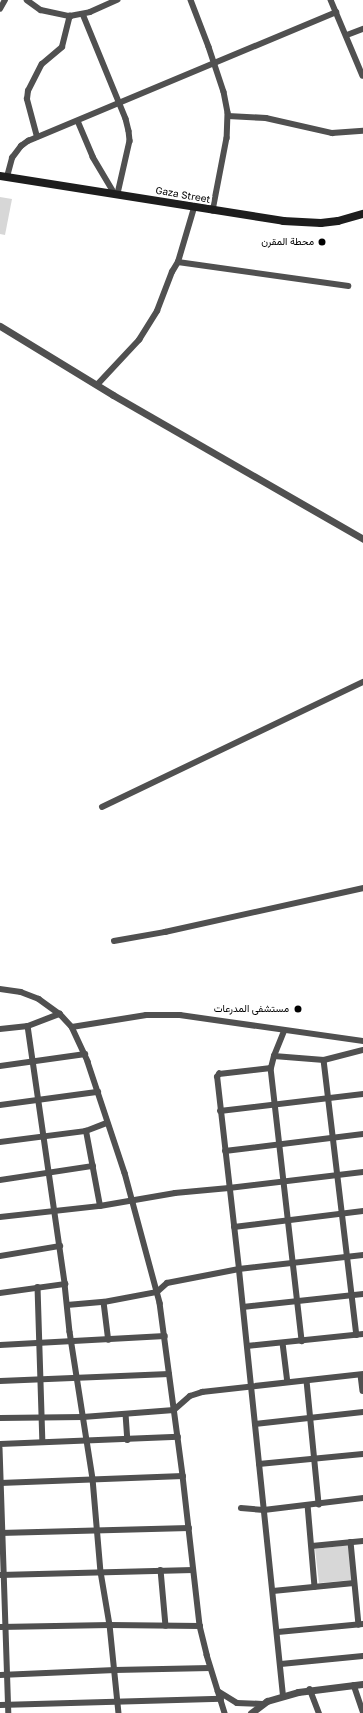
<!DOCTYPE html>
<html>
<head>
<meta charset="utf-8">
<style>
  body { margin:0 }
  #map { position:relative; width:363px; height:1713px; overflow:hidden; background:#fff; font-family:"Golos Text",Vazirmatn,sans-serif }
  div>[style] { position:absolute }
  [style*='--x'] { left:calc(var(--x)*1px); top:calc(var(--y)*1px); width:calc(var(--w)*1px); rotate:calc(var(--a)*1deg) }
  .green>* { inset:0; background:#d7d7d7 }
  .minor>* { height:5.5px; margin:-2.75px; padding:0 2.75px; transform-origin:2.75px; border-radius:2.75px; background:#505050 }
  .tertiary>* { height:7px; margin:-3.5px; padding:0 3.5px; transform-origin:3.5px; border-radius:3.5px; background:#505050 }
  .secondary>* { height:8px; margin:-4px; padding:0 4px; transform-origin:4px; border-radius:4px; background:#1d1d1d }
  .dots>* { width:11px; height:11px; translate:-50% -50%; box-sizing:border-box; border:2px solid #fff; border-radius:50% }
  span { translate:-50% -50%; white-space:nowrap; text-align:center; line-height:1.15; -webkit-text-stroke:4px #fff; paint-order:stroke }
  .street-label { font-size:10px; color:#000 }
  .poi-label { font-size:10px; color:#000 }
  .right { translate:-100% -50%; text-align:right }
</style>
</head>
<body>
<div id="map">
  <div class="green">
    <div style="clip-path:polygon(0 197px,12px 199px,5px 235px,0 234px)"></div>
    <div style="clip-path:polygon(349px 1545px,352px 1580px,319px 1583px,315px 1549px)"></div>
  </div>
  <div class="minor">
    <div style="--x:27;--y:0;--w:17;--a:36"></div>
    <div style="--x:41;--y:10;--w:30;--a:12"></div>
    <div style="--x:70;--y:16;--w:20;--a:-11"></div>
    <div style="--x:90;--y:12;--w:30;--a:-24"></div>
    <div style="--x:191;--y:0;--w:50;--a:69"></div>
    <div style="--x:209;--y:47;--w:47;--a:71.6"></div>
    <div style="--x:224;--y:92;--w:21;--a:79"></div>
    <div style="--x:228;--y:113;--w:25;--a:92"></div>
    <div style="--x:227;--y:138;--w:74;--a:100.9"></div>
    <div style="--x:331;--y:0;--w:82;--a:67.2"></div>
    <div style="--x:0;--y:9;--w:10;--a:-61"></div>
    <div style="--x:83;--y:14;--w:113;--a:67.7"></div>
    <div style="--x:126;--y:119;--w:12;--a:76"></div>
    <div style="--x:129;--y:131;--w:10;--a:84"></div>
    <div style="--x:130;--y:141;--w:54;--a:102.8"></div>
    <div style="--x:347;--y:35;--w:17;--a:-21"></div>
    <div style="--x:228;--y:116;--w:38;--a:3"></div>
    <div style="--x:266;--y:118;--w:68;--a:12.8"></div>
    <div style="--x:332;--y:133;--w:31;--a:-4"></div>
    <div style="--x:78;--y:121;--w:39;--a:67"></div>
    <div style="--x:93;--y:157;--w:43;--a:59.3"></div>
    <div style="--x:37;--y:137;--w:39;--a:-105"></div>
    <div style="--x:27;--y:99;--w:8;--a:-83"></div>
    <div style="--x:28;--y:91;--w:30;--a:-63"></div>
    <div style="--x:42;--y:64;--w:26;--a:-40"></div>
    <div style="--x:62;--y:47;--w:32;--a:-76"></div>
    <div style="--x:7;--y:177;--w:20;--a:-75"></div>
    <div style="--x:12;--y:158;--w:15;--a:-53"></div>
    <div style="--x:21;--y:146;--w:9;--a:-36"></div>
    <div style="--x:28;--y:141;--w:334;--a:-22.7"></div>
    <div style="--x:178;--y:262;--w:172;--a:8"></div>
    <div style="--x:97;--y:385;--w:62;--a:-47"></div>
    <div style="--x:139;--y:340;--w:34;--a:-58"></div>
    <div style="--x:157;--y:311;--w:42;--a:-69"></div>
    <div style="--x:172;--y:272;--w:12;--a:-59"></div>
    <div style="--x:178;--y:262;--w:56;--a:-73.5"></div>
    <div style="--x:102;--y:807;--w:289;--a:-25.6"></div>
    <div style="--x:114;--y:941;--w:52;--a:-10"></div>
    <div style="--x:165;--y:932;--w:203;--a:-12.5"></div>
    <div style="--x:0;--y:989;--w:21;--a:8"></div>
    <div style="--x:21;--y:992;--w:19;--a:21"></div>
    <div style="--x:39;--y:999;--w:26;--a:36"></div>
    <div style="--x:60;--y:1014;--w:18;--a:47"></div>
    <div style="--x:72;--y:1027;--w:38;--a:65"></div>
    <div style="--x:88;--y:1062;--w:117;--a:71.6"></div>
    <div style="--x:125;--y:1173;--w:135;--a:74.9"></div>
    <div style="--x:160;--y:1303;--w:175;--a:82.4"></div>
    <div style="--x:183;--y:1476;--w:151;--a:83.5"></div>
    <div style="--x:200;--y:1626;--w:30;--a:76"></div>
    <div style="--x:207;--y:1655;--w:61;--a:72.8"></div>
    <div style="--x:28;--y:1026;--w:261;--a:81.8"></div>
    <div style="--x:65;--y:1284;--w:48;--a:84.1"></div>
    <div style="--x:70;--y:1332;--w:149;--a:81.1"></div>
    <div style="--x:93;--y:1479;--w:93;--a:85.1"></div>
    <div style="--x:101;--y:1572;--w:54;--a:80.4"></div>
    <div style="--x:110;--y:1625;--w:88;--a:84.2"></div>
    <div style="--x:72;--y:1027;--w:75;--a:-9.2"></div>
    <div style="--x:146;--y:1015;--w:34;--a:0"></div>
    <div style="--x:180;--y:1015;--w:185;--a:8.1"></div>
    <div style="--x:0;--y:1029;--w:28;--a:-6"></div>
    <div style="--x:28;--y:1026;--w:34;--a:-21"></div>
    <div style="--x:274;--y:1056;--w:27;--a:-68"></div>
    <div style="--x:324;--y:1060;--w:277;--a:83.2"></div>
    <div style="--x:0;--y:1066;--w:86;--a:-8"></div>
    <div style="--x:271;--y:1068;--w:275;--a:83.5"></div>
    <div style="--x:0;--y:1105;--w:99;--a:-7.6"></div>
    <div style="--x:220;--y:1111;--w:144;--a:-6.8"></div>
    <div style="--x:0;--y:1142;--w:87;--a:-7.3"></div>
    <div style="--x:225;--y:1151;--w:139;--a:-7"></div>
    <div style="--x:0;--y:1180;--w:94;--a:-8.6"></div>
    <div style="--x:100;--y:1206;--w:76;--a:-100.6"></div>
    <div style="--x:86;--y:1131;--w:22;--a:-21"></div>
    <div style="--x:0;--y:1217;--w:101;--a:-6.3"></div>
    <div style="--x:100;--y:1206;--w:76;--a:-9.8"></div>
    <div style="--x:175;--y:1193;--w:54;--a:-5.3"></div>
    <div style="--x:229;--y:1188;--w:135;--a:-6.8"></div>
    <div style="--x:234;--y:1227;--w:130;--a:-7.1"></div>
    <div style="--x:0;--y:1256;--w:61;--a:-9.5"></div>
    <div style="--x:38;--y:1287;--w:155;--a:88.2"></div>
    <div style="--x:0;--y:1293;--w:66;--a:-7.9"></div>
    <div style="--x:104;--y:1302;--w:38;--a:83"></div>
    <div style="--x:67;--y:1305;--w:37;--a:-5"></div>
    <div style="--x:104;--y:1302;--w:54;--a:-10.7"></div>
    <div style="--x:157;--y:1292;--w:13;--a:-42"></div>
    <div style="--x:167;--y:1283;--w:73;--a:-11"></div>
    <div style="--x:239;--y:1269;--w:125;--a:-6.4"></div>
    <div style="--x:243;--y:1307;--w:121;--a:-6.2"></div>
    <div style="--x:283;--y:1343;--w:39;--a:83"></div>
    <div style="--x:0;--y:1345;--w:165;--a:-3.1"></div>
    <div style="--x:247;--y:1346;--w:117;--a:-5.9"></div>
    <div style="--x:361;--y:1375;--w:16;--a:83"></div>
    <div style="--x:0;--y:1381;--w:169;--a:-2.4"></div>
    <div style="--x:307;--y:1381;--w:124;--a:84.4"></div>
    <div style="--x:126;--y:1414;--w:26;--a:86"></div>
    <div style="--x:0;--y:1418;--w:83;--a:-0.7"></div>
    <div style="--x:83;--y:1417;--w:91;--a:-4.4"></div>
    <div style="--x:174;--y:1410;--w:21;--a:-41"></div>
    <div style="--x:190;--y:1396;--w:13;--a:-18"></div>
    <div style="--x:202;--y:1392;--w:162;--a:-6.4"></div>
    <div style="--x:255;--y:1424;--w:109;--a:-6.3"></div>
    <div style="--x:0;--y:1444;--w:178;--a:-2.3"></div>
    <div style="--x:0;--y:1448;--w:265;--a:88.1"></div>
    <div style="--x:259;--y:1464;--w:104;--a:-5.5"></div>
    <div style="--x:0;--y:1483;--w:183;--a:-2.2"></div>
    <div style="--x:308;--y:1505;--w:82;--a:85.1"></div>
    <div style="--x:241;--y:1508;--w:23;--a:5"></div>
    <div style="--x:264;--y:1510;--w:100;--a:-6.9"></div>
    <div style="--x:0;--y:1533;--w:189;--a:-1.5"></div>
    <div style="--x:351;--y:1542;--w:83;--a:84.5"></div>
    <div style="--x:312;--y:1546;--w:51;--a:-5.6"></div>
    <div style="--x:161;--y:1570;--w:56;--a:84.9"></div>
    <div style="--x:0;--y:1575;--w:193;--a:-1.5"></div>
    <div style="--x:273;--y:1591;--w:81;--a:-5.6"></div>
    <div style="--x:0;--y:1627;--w:110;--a:-1"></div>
    <div style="--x:110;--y:1625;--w:90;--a:0.6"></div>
    <div style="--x:278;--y:1632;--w:85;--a:-5.4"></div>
    <div style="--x:281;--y:1664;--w:82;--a:-5.6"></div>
    <div style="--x:0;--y:1675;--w:115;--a:-2.5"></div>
    <div style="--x:115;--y:1670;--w:95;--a:-1.2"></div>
    <div style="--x:354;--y:1685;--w:28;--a:71"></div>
    <div style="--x:310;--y:1689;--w:26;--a:69"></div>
    <div style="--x:218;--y:1691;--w:22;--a:32"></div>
    <div style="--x:237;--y:1703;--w:25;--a:2"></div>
    <div style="--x:283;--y:1696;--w:429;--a:-95.9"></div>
    <div style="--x:239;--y:1269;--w:193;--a:-96.5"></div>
    <div style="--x:217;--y:1077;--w:4;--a:-56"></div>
    <div style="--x:219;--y:1074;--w:52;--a:-6.6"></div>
    <div style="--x:271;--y:1068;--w:12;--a:-76"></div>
    <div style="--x:274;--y:1056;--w:50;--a:4.6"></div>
    <div style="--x:324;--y:1060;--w:40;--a:-14.4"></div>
    <div style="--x:0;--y:1705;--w:221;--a:-1.6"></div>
  </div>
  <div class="tertiary">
    <div style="--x:0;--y:326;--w:132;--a:31.4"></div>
    <div style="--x:113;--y:395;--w:289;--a:29.9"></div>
    <div style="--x:251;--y:1713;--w:20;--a:-37"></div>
    <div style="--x:267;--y:1701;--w:32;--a:-16"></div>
    <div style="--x:298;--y:1692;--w:65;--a:-7"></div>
  </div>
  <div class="secondary">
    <div style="--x:0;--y:176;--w:287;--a:9"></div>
    <div style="--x:283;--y:221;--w:38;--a:3"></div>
    <div style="--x:321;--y:223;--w:17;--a:-7"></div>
    <div style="--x:338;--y:221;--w:26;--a:-16"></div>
  </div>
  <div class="dots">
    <div style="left:322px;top:242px;background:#000"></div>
    <div style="left:298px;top:1009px;background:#000"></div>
  </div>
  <div class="street-label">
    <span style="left:183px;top:195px;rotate:10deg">Gaza Street</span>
  </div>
  <div class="poi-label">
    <span class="right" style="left:314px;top:242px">محطة المقرن</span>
    <span class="right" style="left:289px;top:1009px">مستشفى المدرعات</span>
  </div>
</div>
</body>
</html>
